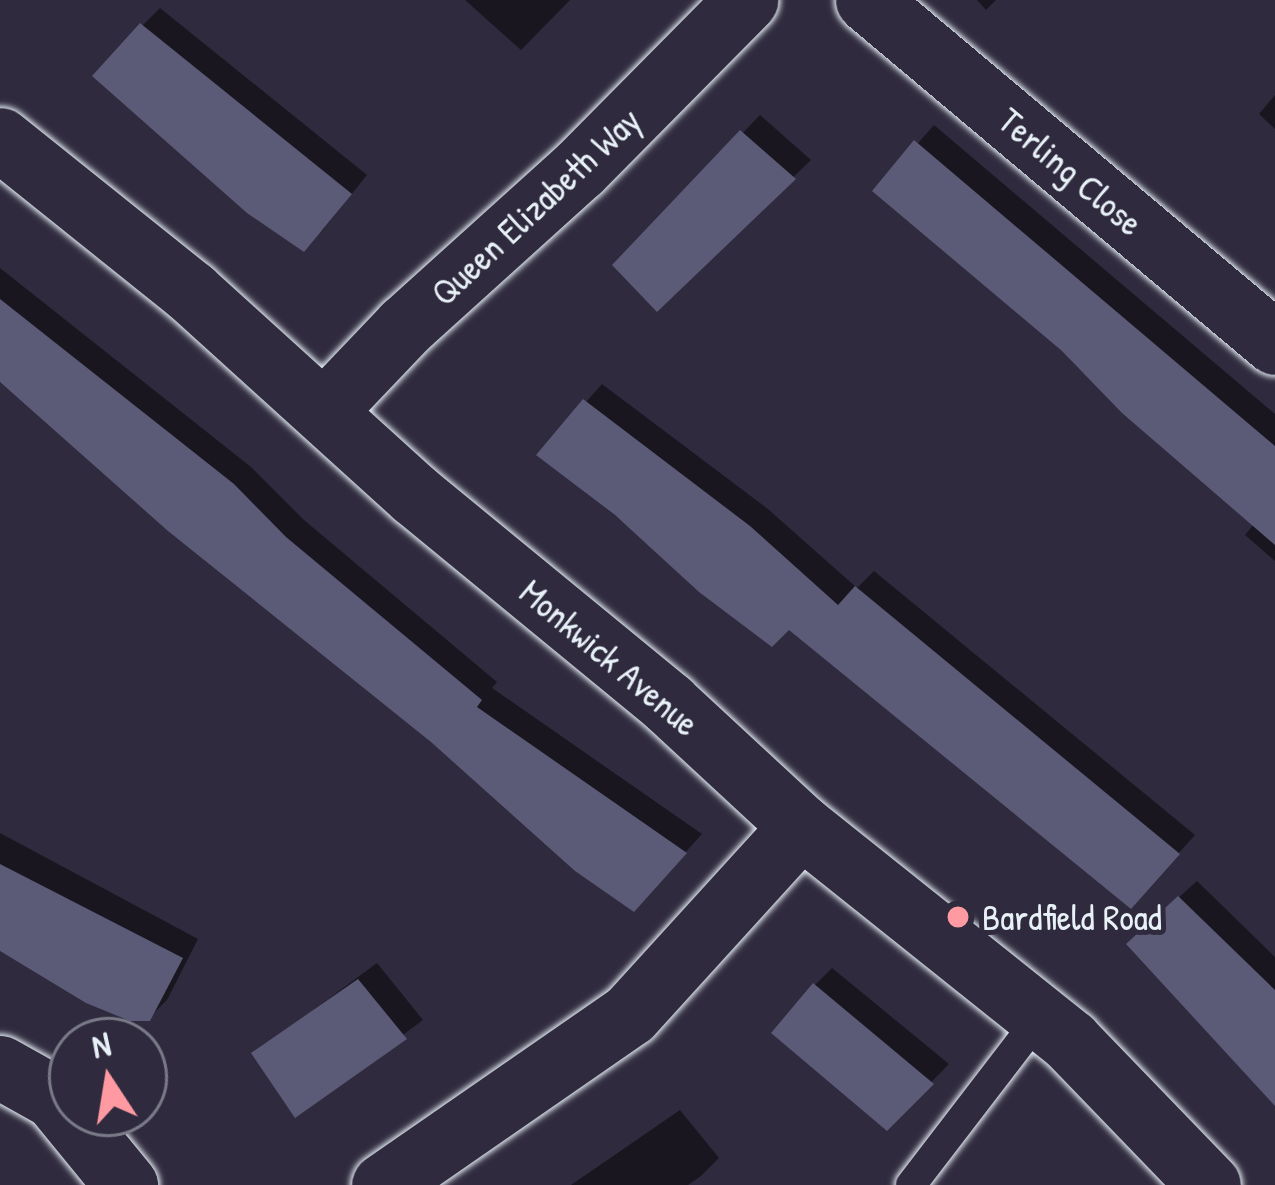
<!DOCTYPE html>
<html>
<head>
<meta charset="utf-8">
<style>
  body { margin:0 }
  #map { position:relative; width:1275px; height:1185px; overflow:hidden; background:#2f2a3d; font-family:"Patrick Hand",sans-serif }
  div>[style] { position:absolute }
  [style*='--x'] { left:calc(var(--x)*1px); top:calc(var(--y)*1px); width:calc(var(--w)*1px); rotate:calc(var(--a)*1deg) }
  .shadow>* { inset:0; background:#0007 }
  .building>* { inset:0; background:#5b5a77 }
  .roads { filter:drop-shadow(0 0 3px #e8f1f8) drop-shadow(0 0 3px #e8f1f8) }
  .lane>* { height:30px; margin:-15px; padding:0 15px; transform-origin:15px; border-radius:15px; background:#2f2a3d }
  .street>* { height:63px; margin:-31.5px; padding:0 31.5px; transform-origin:31.5px; border-radius:31.5px; background:#2f2a3d }
  .dots>* { width:33px; height:33px; translate:-50% -50%; box-sizing:border-box; border:6px solid #2f2a3d; border-radius:50% }
  span { translate:-50% -50%; white-space:nowrap; text-align:center; line-height:1.15; -webkit-text-stroke:10px #2f2a3d; paint-order:stroke }
  .street-label { font-size:36px; color:#e8f1f8 }
  .poi-label { font-size:36px; color:#e8f1f8 }
  .left { translate:0 -50%; text-align:left }
  .north { position:absolute; left:48px; top:1017px; width:120px; height:120px; box-sizing:border-box; background:#2f2a3d; border:3px solid #797a88; border-radius:50%; rotate:348deg; font-size:33px; font-weight:700; line-height:48px; text-align:center; color:#e8f1f8 }
  .north::after { content:''; display:block; margin:auto; width:42px; height:54px; background:#ff9aa2; clip-path:polygon(50% 0,100% 100%,50% 72%,0 100%) }
</style>
</head>
<body>
<div id="map">
  <div class="shadow">
    <div style="clip-path:polygon(465px 0,570px 0,521px 50px)"></div>
    <div style="clip-path:polygon(977px 0,996px 0,986px 10px)"></div>
    <div style="clip-path:polygon(160px 8px,367px 175px,322px 231px,142px 26px)"></div>
    <div style="clip-path:polygon(1275px 95px,1275px 129px,1259px 114px)"></div>
    <div style="clip-path:polygon(760px 115px,811px 160px,657px 308px,616px 265px)"></div>
    <div style="clip-path:polygon(934px 125px,1275px 414px,1275px 463px,1064px 349px,876px 191px)"></div>
    <div style="clip-path:polygon(0 268px,251px 467px,304px 520px,497px 682px,492px 688px,702px 834px,651px 890px,432px 740px,170px 529px,0 382px)"></div>
    <div style="clip-path:polygon(602px 384px,768px 509px,857px 588px,874px 571px,1195px 835px,1148px 887px,789px 626px,771px 643px,540px 454px)"></div>
    <div style="clip-path:polygon(1275px 498px,1275px 561px,1245px 535px)"></div>
    <div style="clip-path:polygon(0 833px,198px 939px,167px 1000px,149px 1018px,88px 1000px,0 951px)"></div>
    <div style="clip-path:polygon(1197px 881px,1275px 957px,1275px 1099px,1147px 926px)"></div>
    <div style="clip-path:polygon(377px 963px,423px 1020px,296px 1114px,255px 1053px)"></div>
    <div style="clip-path:polygon(832px 968px,949px 1064px,887px 1127px,815px 985px)"></div>
    <div style="clip-path:polygon(680px 1110px,719px 1158px,701px 1176px,688px 1185px,571px 1185px)"></div>
  </div>
  <div class="building">
    <div style="clip-path:polygon(140px 23px,352px 194px,304px 252px,247px 213px,92px 76px)"></div>
    <div style="clip-path:polygon(740px 130px,796px 179px,657px 312px,612px 265px)"></div>
    <div style="clip-path:polygon(914px 140px,1275px 446px,1275px 545px,1122px 413px,1062px 351px,872px 191px)"></div>
    <div style="clip-path:polygon(0 299px,234px 484px,286px 537px,482px 700px,477px 707px,687px 853px,634px 912px,575px 871px,431px 742px,168px 531px,0 382px)"></div>
    <div style="clip-path:polygon(583px 399px,750px 526px,838px 605px,855px 586px,1180px 854px,1131px 909px,789px 630px,772px 647px,699px 592px,615px 515px,536px 455px)"></div>
    <div style="clip-path:polygon(0 864px,183px 958px,150px 1021px,130px 1021px,86px 1003px,0 951px)"></div>
    <div style="clip-path:polygon(1178px 896px,1275px 990px,1275px 1106px,1126px 944px)"></div>
    <div style="clip-path:polygon(358px 979px,407px 1039px,295px 1118px,251px 1053px)"></div>
    <div style="clip-path:polygon(813px 983px,934px 1084px,887px 1131px,771px 1033px)"></div>
  </div>
  <div class="roads">
    <div class="lane">
      <div style="--x:911;--y:1185;--w:212;--a:-52.5"></div>
    </div>
    <div class="street">
      <div style="--x:867;--y:0;--w:533;--a:40.05"></div>
      <div style="--x:0;--y:139;--w:245;--a:38.7"></div>
      <div style="--x:191;--y:292;--w:302;--a:42.2"></div>
      <div style="--x:415;--y:495;--w:328;--a:39.4"></div>
      <div style="--x:668;--y:703;--w:181;--a:42.8"></div>
      <div style="--x:801;--y:826;--w:344;--a:38.6"></div>
      <div style="--x:1070;--y:1041;--w:200;--a:46"></div>
      <div style="--x:324;--y:411;--w:117;--a:-46.4"></div>
      <div style="--x:405;--y:326;--w:234;--a:-42.1"></div>
      <div style="--x:579;--y:169;--w:238;--a:-45.3"></div>
      <div style="--x:0;--y:1067;--w:62;--a:29.1"></div>
      <div style="--x:54;--y:1097;--w:114;--a:50.7"></div>
      <div style="--x:383;--y:1185;--w:300;--a:-34.7"></div>
      <div style="--x:630;--y:1014;--w:254;--a:-47.7"></div>
    </div>
  </div>
  <div class="dots">
    <div style="left:958px;top:917px;background:#ff9aa2"></div>
  </div>
  <div class="street-label">
    <span style="left:1071px;top:171px;rotate:40deg">Terling Close</span>
    <span style="left:535px;top:206px;rotate:-43deg">Queen Elizabeth Way</span>
    <span style="left:610px;top:657px;rotate:40deg">Monkwick Avenue</span>
  </div>
  <div class="poi-label">
    <span class="left" style="left:982px;top:917px">Bardfield Road</span>
  </div>
  <div class="north">N</div>
</div>
</body>
</html>
